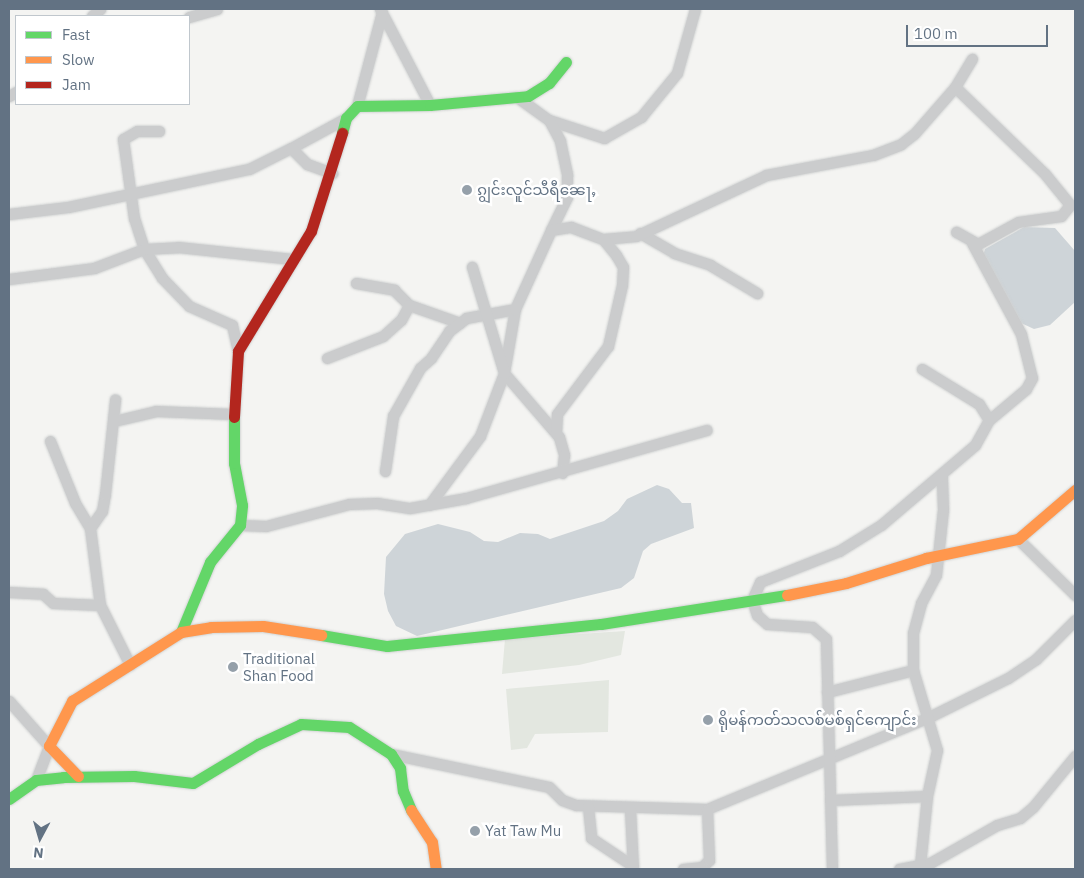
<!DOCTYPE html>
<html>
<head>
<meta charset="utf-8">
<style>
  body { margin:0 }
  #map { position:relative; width:1084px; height:878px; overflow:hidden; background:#f4f4f2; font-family:"IBM Plex Sans","Noto Sans Myanmar",sans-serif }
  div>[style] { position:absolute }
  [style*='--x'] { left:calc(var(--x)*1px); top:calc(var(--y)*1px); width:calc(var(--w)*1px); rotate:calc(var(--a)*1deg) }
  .green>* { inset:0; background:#e3e7e0 }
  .water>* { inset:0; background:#ced4d8 }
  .roads { filter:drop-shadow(0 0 1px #d0d2d2) drop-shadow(0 0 1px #d0d2d2) }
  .street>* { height:11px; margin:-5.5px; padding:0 5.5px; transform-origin:5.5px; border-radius:5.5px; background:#cbcccd }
  .fast>* { height:11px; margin:-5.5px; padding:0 5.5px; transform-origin:5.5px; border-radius:5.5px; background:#63d668 }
  .slow>* { height:11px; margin:-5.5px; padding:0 5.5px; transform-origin:5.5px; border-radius:5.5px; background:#ff974d }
  .jam>* { height:11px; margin:-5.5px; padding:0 5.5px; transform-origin:5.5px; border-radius:5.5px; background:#b3261e }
  .dots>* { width:14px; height:14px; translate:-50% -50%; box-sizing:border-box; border:2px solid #fff; border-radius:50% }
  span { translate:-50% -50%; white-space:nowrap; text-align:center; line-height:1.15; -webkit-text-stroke:5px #fff; paint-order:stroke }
  .poi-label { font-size:15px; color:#627283 }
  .left { translate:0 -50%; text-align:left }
  .frame { position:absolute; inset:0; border:10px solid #627283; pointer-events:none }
  .legend { position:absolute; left:15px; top:15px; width:175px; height:90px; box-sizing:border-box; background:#fff; border:1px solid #c0c7cd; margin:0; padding:6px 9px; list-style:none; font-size:15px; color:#627283 }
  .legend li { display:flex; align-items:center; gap:10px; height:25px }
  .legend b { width:25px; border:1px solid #c0c7cd }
  .north { position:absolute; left:15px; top:813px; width:50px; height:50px; -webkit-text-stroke:4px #fff; paint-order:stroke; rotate:186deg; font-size:14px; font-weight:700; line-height:20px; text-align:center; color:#627283 }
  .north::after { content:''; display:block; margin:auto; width:18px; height:22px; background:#627283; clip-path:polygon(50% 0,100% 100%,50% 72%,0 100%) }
  .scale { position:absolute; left:906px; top:25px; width:142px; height:22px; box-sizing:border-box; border:2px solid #627283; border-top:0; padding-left:6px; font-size:15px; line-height:18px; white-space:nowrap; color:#627283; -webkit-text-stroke:4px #fff; paint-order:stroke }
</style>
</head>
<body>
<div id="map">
  <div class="green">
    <div style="clip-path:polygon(625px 631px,621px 655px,579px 665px,502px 674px,505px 639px)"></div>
    <div style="clip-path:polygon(609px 680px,608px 732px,535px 734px,527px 748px,511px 750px,506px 689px)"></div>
  </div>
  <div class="water">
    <div style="clip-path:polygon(1024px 227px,1055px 228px,1075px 251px,1075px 302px,1050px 325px,1034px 329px,1021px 323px,982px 259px,985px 249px)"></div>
    <div style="clip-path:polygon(657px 485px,669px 489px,682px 503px,691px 503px,694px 528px,651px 544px,643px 551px,634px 578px,621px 588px,417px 636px,396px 626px,388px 611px,384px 594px,386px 557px,405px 534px,438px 524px,470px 532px,484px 541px,498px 542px,520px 533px,538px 534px,550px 539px,604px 521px,618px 511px,627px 499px)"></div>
  </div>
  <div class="roads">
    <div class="street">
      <div style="--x:380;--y:9;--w:108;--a:62.5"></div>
      <div style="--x:92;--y:16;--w:11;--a:-41"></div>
      <div style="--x:189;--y:17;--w:29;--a:-16"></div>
      <div style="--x:955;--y:87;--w:125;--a:44"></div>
      <div style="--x:1045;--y:174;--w:40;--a:51"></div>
      <div style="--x:1070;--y:205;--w:14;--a:129"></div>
      <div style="--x:1061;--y:216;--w:43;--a:172.1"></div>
      <div style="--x:1018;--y:222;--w:46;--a:151.2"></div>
      <div style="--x:978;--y:244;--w:25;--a:-151"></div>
      <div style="--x:9;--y:96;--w:8;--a:-30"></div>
      <div style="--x:517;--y:97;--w:39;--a:36"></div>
      <div style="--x:549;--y:120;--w:58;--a:18.1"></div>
      <div style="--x:604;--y:138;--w:43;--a:-29.6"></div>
      <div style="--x:641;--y:117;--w:57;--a:-50.7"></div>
      <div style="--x:677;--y:73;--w:66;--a:-74.3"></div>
      <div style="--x:357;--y:106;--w:97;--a:-75.1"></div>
      <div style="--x:549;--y:120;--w:24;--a:62"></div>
      <div style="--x:560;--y:141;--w:35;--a:78"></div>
      <div style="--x:567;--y:175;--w:22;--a:90"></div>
      <div style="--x:567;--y:197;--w:37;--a:116"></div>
      <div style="--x:159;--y:131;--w:22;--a:180"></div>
      <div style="--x:137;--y:131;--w:16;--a:150"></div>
      <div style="--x:123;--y:139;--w:80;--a:82.1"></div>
      <div style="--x:134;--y:218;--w:33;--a:72"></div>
      <div style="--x:144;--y:249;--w:34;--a:58"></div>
      <div style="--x:162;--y:278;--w:39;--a:46"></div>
      <div style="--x:189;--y:306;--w:47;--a:23.8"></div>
      <div style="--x:232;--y:325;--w:27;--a:77"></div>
      <div style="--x:291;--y:148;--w:63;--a:-28.6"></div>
      <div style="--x:9;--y:214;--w:59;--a:-6.8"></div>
      <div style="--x:68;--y:207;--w:185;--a:-11.9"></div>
      <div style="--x:249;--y:169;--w:47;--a:-26.6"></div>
      <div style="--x:291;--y:148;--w:23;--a:45"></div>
      <div style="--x:307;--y:164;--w:27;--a:20"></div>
      <div style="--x:640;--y:233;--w:39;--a:30"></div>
      <div style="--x:674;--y:253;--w:38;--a:18"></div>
      <div style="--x:710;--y:265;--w:55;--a:30.8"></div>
      <div style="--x:603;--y:239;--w:33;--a:-5"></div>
      <div style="--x:636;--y:236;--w:144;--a:-25.1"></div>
      <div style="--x:766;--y:175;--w:109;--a:-10.6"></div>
      <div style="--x:873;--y:155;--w:30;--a:-21"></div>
      <div style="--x:901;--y:144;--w:16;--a:-38"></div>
      <div style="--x:914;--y:134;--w:62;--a:-48.9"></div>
      <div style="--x:955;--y:87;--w:33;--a:-59"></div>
      <div style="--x:972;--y:243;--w:103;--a:61.7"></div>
      <div style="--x:1021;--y:334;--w:45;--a:76"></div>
      <div style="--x:1032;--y:378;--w:13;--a:119"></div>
      <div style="--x:1026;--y:389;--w:48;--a:140"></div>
      <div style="--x:9;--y:279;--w:86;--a:-7.4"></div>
      <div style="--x:94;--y:268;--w:53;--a:-20.8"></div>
      <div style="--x:144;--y:249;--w:34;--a:-3"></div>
      <div style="--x:178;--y:247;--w:115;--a:6"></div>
      <div style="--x:356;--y:283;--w:39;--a:10"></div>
      <div style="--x:394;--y:290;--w:21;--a:45"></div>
      <div style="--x:409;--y:305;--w:54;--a:19.4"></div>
      <div style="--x:515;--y:309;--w:65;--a:99.8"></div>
      <div style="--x:504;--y:373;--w:84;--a:49.3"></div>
      <div style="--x:559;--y:437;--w:19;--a:74"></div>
      <div style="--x:564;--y:455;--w:18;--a:96"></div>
      <div style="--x:327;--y:358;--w:60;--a:-21.4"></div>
      <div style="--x:383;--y:336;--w:24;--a:-42"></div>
      <div style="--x:401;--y:320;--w:17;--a:-62"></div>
      <div style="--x:114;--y:421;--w:43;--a:-13.4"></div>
      <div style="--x:156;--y:411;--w:78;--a:2.2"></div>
      <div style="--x:50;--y:441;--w:67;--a:68"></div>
      <div style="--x:75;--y:503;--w:29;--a:59"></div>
      <div style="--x:90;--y:528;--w:78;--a:82.6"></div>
      <div style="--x:100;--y:605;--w:67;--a:63.4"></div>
      <div style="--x:385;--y:471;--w:56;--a:-81.7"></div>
      <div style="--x:393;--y:416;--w:55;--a:-60.6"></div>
      <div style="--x:420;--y:368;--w:15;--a:-42"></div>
      <div style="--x:431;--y:358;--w:32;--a:-56"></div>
      <div style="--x:449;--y:331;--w:21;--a:-37"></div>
      <div style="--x:466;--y:318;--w:50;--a:-10.4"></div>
      <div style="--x:515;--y:309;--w:87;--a:-65.5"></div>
      <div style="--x:551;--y:230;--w:20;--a:-9"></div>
      <div style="--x:571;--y:227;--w:34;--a:21"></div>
      <div style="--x:603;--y:239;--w:21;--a:51"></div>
      <div style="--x:616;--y:255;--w:14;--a:60"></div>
      <div style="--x:623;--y:267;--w:18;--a:93"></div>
      <div style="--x:622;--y:285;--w:63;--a:102.9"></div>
      <div style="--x:608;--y:346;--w:85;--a:126.9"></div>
      <div style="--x:557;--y:414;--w:19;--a:93"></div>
      <div style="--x:429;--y:505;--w:86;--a:-53.5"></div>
      <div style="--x:480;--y:436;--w:67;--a:-69.1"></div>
      <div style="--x:504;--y:373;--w:111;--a:-106.8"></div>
      <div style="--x:240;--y:525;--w:26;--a:2"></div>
      <div style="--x:266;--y:526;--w:86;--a:-14.8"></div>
      <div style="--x:349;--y:504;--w:28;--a:-2"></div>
      <div style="--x:377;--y:503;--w:33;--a:9"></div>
      <div style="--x:410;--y:508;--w:57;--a:-10.1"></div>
      <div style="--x:466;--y:498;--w:250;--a:-15.8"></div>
      <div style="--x:90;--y:528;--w:21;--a:-55"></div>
      <div style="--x:102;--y:511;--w:17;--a:-80"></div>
      <div style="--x:105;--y:494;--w:95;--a:-83.9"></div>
      <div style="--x:1018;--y:539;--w:80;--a:44.5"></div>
      <div style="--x:9;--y:592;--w:34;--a:3"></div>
      <div style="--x:43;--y:594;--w:13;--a:42"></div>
      <div style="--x:53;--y:603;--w:47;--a:2.4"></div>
      <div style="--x:827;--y:692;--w:89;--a:-14.3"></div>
      <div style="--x:9;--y:701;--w:60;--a:48.4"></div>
      <div style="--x:49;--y:746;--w:36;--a:111"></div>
      <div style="--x:391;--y:754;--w:161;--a:11.8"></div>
      <div style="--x:549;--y:787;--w:18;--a:45"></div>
      <div style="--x:562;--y:800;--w:15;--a:20"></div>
      <div style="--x:576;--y:805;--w:131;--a:1.7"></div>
      <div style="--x:707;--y:809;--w:243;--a:-22.5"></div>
      <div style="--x:931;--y:716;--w:86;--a:-26.3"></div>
      <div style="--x:1008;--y:678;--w:34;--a:-34"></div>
      <div style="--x:1036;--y:659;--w:55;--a:-45"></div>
      <div style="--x:830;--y:800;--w:97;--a:-2.4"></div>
      <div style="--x:588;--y:807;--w:31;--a:84"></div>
      <div style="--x:591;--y:838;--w:50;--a:33.7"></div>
      <div style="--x:630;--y:809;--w:60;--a:87.1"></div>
      <div style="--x:920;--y:865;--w:69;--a:-84.2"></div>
      <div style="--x:927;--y:796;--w:47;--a:-77.7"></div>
      <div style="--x:937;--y:750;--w:84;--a:-106.7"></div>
      <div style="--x:913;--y:670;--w:37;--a:-90"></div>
      <div style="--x:913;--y:633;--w:31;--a:-75"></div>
      <div style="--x:921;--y:603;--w:32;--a:-62"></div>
      <div style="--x:936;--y:575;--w:66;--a:-83.9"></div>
      <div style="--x:943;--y:509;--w:33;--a:-92"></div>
      <div style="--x:683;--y:869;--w:19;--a:-6"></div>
      <div style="--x:702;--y:867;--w:10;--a:-45"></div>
      <div style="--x:709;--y:860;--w:51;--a:-92.2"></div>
      <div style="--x:832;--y:869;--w:230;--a:-91.5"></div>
      <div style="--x:826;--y:639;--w:18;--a:-139"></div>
      <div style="--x:812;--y:627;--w:45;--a:-176.2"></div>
      <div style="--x:767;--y:624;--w:13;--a:-138"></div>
      <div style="--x:757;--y:615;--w:16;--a:-108"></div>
      <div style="--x:752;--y:600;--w:20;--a:-66"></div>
      <div style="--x:760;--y:582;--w:85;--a:-21.4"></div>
      <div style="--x:839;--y:551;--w:49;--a:-31.8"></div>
      <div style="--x:881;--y:525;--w:123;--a:-40.4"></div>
      <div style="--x:975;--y:445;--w:29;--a:-61"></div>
      <div style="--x:989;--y:420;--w:19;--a:-122"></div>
      <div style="--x:979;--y:404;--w:67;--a:-148.4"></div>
      <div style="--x:899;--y:869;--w:32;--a:-11"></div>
      <div style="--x:930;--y:863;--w:77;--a:-29.6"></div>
      <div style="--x:997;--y:825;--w:24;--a:-17"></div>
      <div style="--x:1020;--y:818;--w:17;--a:-40"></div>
      <div style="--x:1033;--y:807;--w:66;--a:-50.5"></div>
    </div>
    <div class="fast">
      <div style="--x:342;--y:133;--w:16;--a:-75"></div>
      <div style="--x:346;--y:118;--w:16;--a:-47"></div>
      <div style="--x:357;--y:106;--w:73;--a:-0.8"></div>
      <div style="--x:430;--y:105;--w:98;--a:-5.2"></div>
      <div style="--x:528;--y:96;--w:25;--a:-32"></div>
      <div style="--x:549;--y:83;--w:27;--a:-51"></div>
      <div style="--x:181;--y:632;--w:76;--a:-67.5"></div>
      <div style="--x:210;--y:562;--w:48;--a:-51"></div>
      <div style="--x:240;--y:525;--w:20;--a:-84"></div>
      <div style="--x:242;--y:505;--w:43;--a:-100.8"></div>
      <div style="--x:234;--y:463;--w:46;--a:-90"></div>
      <div style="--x:321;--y:635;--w:67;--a:9.5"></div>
      <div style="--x:387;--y:646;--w:215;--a:-5.9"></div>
      <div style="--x:601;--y:624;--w:188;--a:-8.9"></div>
      <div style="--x:9;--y:799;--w:33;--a:-35"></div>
      <div style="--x:36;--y:780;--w:27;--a:-6"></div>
      <div style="--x:63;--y:777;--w:71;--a:-0.8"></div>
      <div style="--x:134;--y:776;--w:59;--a:6.8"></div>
      <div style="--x:193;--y:783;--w:76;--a:-31"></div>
      <div style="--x:258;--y:744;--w:47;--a:-24.9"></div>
      <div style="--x:301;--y:724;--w:48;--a:3.6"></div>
      <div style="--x:349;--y:727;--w:50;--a:32.7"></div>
      <div style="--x:391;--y:754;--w:17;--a:57"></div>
      <div style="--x:400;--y:768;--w:23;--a:83"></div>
      <div style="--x:403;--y:791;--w:21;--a:67"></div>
    </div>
    <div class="slow">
      <div style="--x:787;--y:595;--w:60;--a:-11.5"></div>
      <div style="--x:846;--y:583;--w:84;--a:-17.4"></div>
      <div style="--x:926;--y:558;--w:94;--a:-11.7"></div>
      <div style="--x:1018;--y:539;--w:75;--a:-40.7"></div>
      <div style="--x:78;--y:776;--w:42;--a:-134"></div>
      <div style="--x:49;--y:746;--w:51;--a:-62.9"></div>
      <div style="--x:72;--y:701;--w:129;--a:-32.3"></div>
      <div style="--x:181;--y:632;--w:30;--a:-9"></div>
      <div style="--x:211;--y:627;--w:52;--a:-1.1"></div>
      <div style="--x:263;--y:626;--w:59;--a:8.8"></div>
      <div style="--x:411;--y:810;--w:38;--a:57"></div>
      <div style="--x:432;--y:842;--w:27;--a:82"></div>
    </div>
    <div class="jam">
      <div style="--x:234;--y:417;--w:66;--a:-86.5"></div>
      <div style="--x:238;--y:351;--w:140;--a:-58.7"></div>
      <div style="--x:311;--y:231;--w:103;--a:-72.4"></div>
    </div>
  </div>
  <div class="dots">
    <div style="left:467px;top:190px;background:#95a0aa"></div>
    <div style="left:233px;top:667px;background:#95a0aa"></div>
    <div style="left:708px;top:720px;background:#95a0aa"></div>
    <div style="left:475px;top:831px;background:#95a0aa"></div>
  </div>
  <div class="poi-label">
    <span class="left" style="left:477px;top:190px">ၵျွင်းလူင်သီရီၼေႃႇ</span>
    <span class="left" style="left:243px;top:667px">Traditional<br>Shan Food</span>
    <span class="left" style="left:718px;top:720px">ရိုမန်ကတ်သလစ်မစ်ရှင်ကျောင်း</span>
    <span class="left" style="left:485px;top:831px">Yat Taw Mu</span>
  </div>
  <div class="frame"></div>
  <ul class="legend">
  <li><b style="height:6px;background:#63d668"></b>Fast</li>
  <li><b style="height:6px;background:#ff974d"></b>Slow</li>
  <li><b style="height:6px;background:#b3261e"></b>Jam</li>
  </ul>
  <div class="north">N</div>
  <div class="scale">100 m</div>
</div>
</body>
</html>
